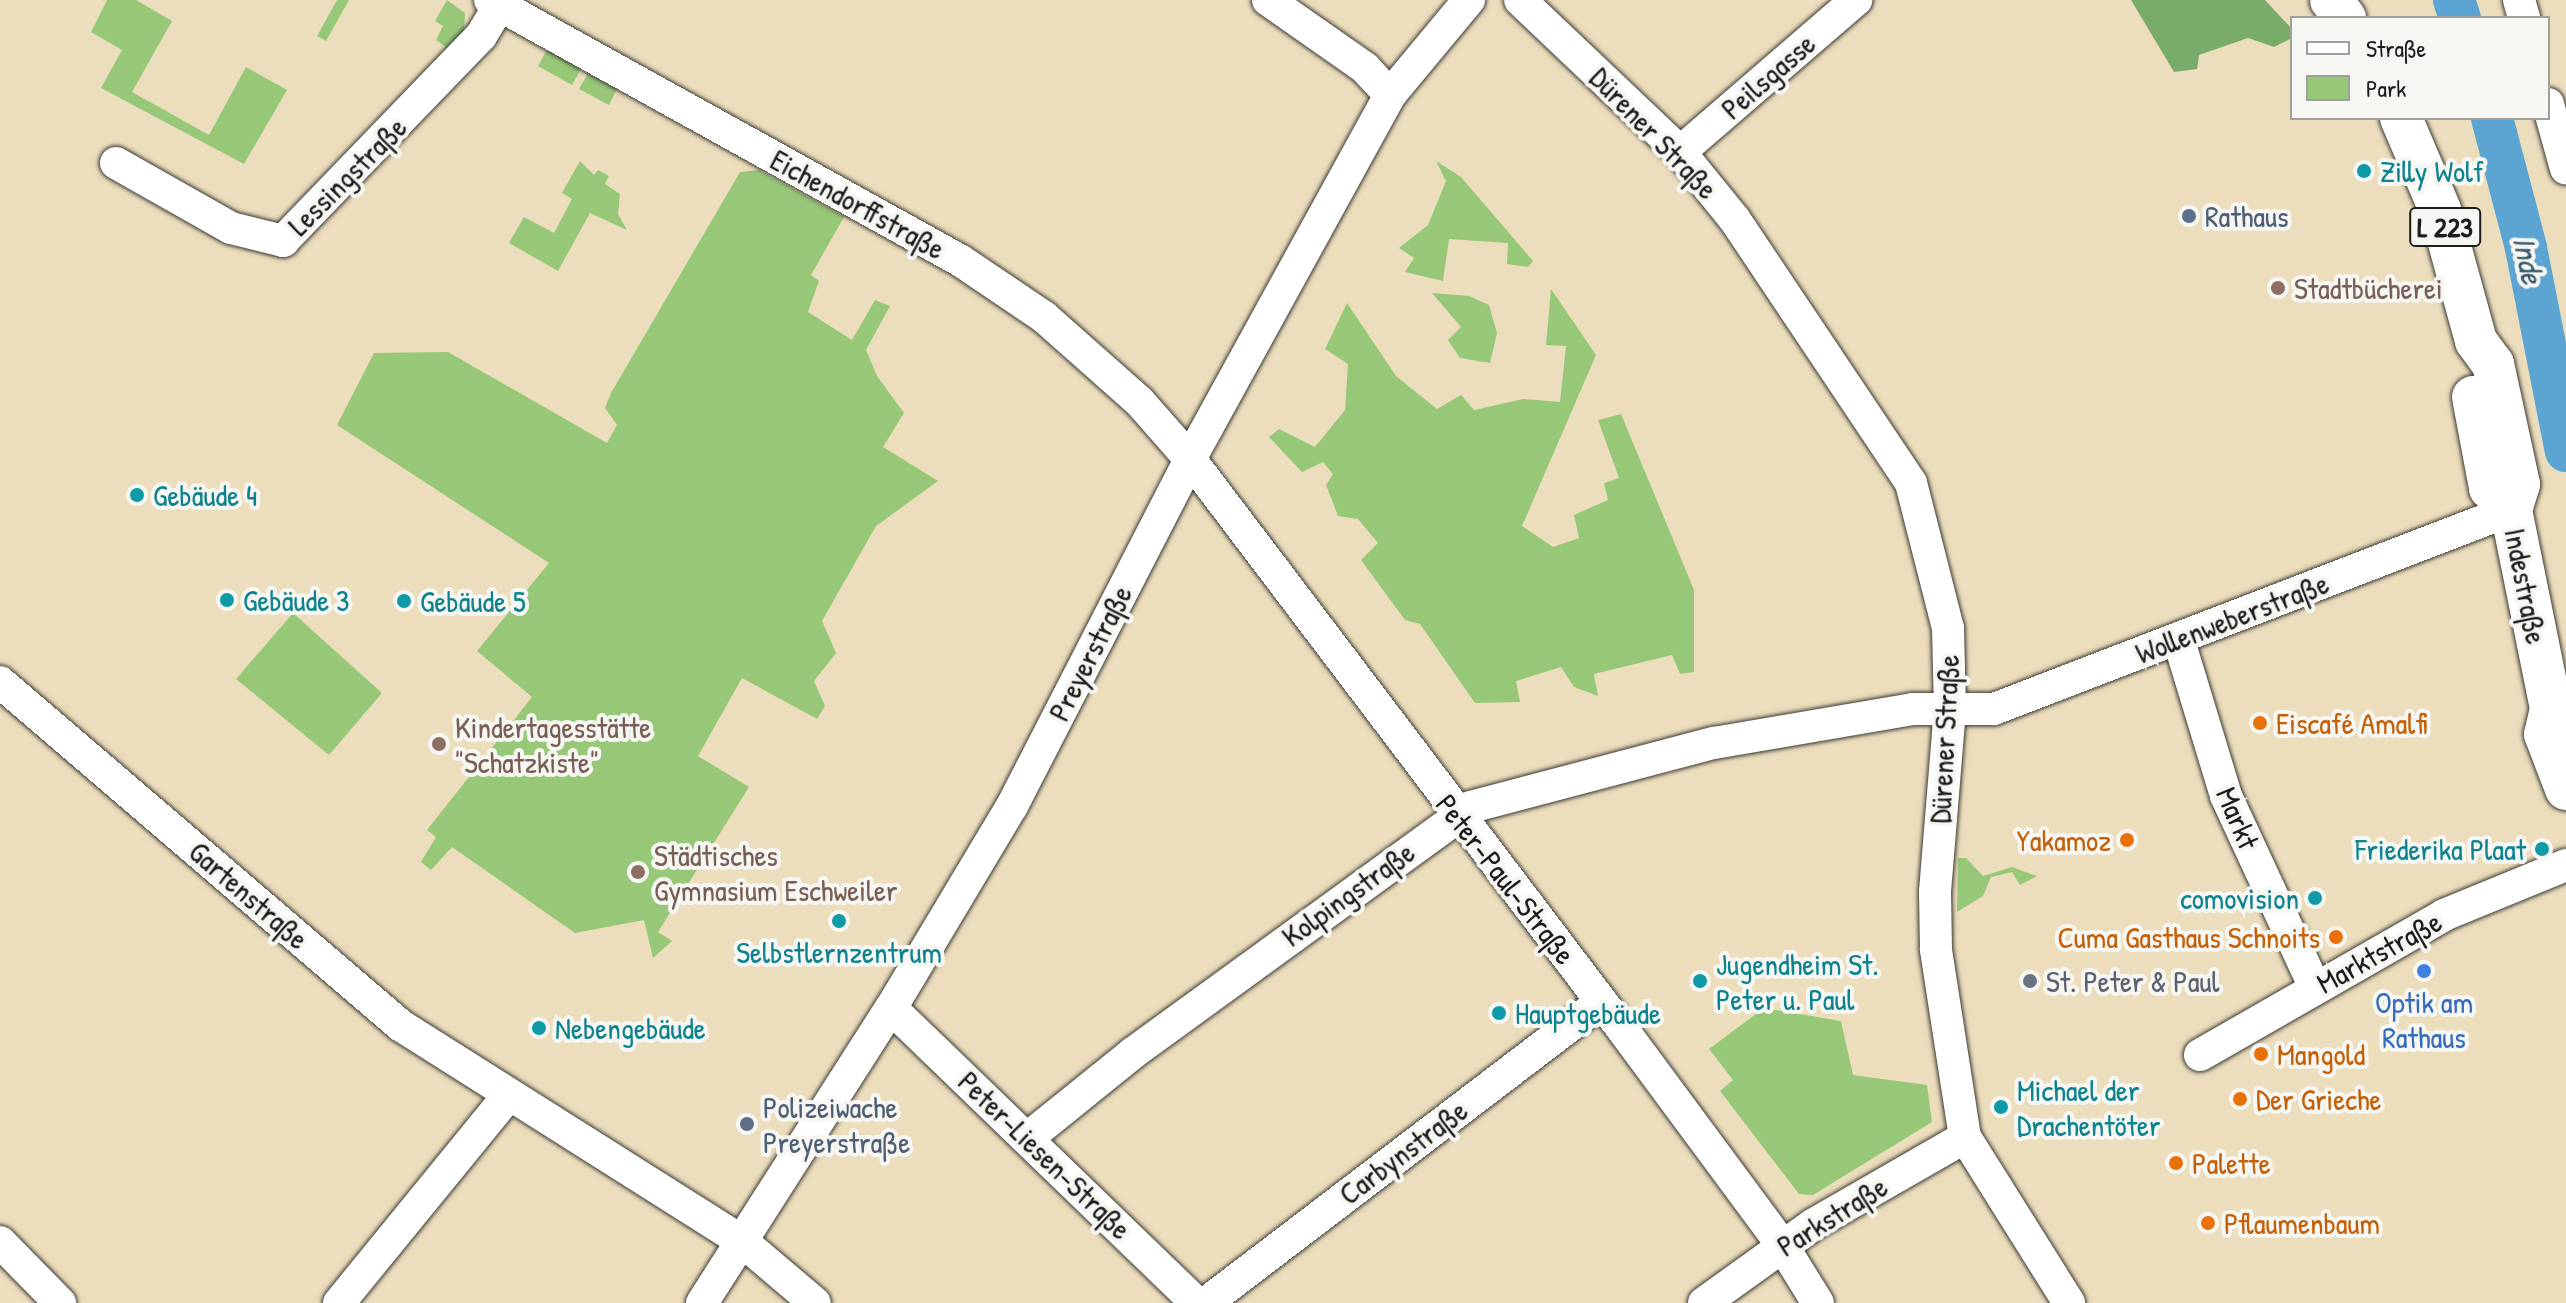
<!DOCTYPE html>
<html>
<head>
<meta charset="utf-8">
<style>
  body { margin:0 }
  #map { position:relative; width:2566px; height:1303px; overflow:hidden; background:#ecdebc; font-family:"Patrick Hand",sans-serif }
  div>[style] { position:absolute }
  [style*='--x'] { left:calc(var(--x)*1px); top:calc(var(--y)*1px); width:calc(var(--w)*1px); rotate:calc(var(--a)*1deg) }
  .green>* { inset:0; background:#97c878 }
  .forest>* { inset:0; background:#79ac68 }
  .river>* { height:42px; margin:-21px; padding:0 21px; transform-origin:21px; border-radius:21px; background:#5ca5d3 }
  .roads { filter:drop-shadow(0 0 2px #3b3934) drop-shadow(0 0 2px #3b3934) }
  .minor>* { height:32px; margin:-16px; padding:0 16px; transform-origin:16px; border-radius:16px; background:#fff }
  .major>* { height:42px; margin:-21px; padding:0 21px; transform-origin:21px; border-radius:21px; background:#fff }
  .dots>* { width:22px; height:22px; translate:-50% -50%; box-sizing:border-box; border:4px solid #f6f6f2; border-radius:50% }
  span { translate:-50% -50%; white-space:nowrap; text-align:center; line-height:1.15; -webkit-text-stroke:8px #f6f6f2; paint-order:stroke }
  .shield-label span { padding:2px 6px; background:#f6f6f2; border:2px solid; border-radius:6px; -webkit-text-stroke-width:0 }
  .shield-label { font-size:28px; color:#1c1c1c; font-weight:700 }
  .street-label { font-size:30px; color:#1c1c1c }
  .culture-label { font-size:30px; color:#0d838f }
  .left { translate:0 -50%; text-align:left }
  .right { translate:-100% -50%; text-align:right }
  .service-label { font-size:30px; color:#4e5e75 }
  .education-label { font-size:30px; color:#785e54 }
  .food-label { font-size:30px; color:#c56008 }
  .worship-label { font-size:30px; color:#5b616d }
  .shop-label { font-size:30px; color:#366cbe }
  .water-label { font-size:32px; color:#395a6e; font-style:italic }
  .legend { position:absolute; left:2290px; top:16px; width:260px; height:104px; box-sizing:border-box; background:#f6f6f2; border:2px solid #9f9f9c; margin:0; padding:10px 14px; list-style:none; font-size:24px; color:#1c1c1c }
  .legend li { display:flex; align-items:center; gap:16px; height:40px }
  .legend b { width:40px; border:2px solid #9f9f9c }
</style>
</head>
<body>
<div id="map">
  <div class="green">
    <div style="clip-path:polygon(107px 0,136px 0,172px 21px,132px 92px,209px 135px,246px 67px,287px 90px,244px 164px,101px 88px,122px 50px,91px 32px)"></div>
    <div style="clip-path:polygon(337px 0,349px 0,326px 41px,317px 36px)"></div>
    <div style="clip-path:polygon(447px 0,465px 13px,464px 34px,450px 50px,436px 40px,443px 26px,435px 21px)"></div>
    <div style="clip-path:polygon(547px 50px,581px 69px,572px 85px,538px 66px)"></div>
    <div style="clip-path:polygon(588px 73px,617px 89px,609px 105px,579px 89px)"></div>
    <div style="clip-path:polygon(580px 161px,594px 175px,598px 170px,609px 176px,605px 184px,620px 194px,618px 214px,627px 230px,590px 213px,558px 271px,509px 243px,524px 217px,554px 233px,572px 199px,562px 193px)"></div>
    <div style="clip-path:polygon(1436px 161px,1461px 177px,1533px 261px,1528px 267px,1507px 264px,1508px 243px,1449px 239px,1443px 281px,1405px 272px,1414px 258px,1399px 248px,1428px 225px,1446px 181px)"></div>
    <div style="clip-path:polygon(759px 170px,844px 217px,811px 275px,819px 281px,808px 312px,852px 340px,875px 300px,890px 306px,866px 350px,877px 376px,904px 413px,883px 447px,938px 481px,876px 526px,822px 621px,836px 653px,814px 681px,825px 706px,817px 719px,742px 678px,698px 756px,749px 787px,658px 932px,672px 941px,653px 958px,644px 920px,575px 933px,452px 847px,431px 870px,421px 862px,436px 837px,427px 830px,532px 697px,477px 651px,549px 563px,337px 425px,374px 353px,448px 352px,607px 443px,617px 425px,605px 408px,611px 393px,740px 172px)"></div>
    <div style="clip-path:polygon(1551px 289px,1596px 355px,1522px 526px,1553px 547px,1579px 538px,1574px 515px,1608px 500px,1604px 483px,1619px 478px,1598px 420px,1621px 414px,1694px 590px,1694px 672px,1680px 674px,1672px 655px,1594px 674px,1598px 696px,1574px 687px,1561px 667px,1516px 681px,1520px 702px,1475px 703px,1420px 624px,1405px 620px,1361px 560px,1378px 543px,1358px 519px,1338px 516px,1326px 485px,1333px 474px,1323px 462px,1302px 472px,1269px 437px,1279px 429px,1315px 447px,1345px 410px,1348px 364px,1325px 349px,1347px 303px,1396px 376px,1437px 409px,1461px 395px,1474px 410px,1523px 399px,1560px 402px,1566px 346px,1546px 345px)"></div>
    <div style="clip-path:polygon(1432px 293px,1469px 296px,1489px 305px,1497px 333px,1490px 363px,1460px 358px,1448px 340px,1461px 327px)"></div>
    <div style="clip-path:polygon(293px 613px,382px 693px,329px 755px,236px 679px)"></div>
    <div style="clip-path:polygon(1958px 858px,1966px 858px,1983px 876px,2012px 867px,2037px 876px,2020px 885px,2012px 872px,1991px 877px,1983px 896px,1957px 912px)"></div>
    <div style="clip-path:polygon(1764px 1008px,1841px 1021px,1853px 1075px,1927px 1085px,1932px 1122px,1813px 1195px,1799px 1194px,1720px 1091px,1733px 1080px,1709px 1049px)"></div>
  </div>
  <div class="forest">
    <div style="clip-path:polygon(2131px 0,2265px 0,2292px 29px,2292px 38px,2274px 47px,2248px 38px,2199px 55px,2197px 69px,2174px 72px)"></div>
  </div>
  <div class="river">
    <div style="--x:2454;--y:0;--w:19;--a:72"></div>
    <div style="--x:2492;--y:118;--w:134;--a:75.3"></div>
    <div style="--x:2526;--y:248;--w:207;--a:78.9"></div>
  </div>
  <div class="roads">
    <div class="minor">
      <div style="--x:490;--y:0;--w:538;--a:28.99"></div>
      <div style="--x:961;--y:261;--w:100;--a:34"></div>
      <div style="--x:1044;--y:317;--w:127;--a:41.5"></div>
      <div style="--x:1139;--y:401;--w:77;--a:48.7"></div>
      <div style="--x:1190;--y:459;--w:717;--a:52.83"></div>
      <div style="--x:1623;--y:1030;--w:267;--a:53.5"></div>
      <div style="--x:1782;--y:1245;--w:68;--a:58.2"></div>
      <div style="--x:1268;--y:0;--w:118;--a:35"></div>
      <div style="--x:1365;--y:68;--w:37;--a:47"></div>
      <div style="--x:1520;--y:0;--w:221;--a:43.5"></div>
      <div style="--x:1680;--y:152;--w:87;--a:51"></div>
      <div style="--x:1735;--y:220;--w:316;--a:56.2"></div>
      <div style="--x:1911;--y:483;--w:150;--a:75.7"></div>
      <div style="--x:1948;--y:628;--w:81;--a:88.6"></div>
      <div style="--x:1950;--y:709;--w:184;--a:94.7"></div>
      <div style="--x:1935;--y:892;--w:58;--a:89"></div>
      <div style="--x:1936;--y:950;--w:189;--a:81.2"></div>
      <div style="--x:1965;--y:1137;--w:196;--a:57.9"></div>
      <div style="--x:2519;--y:0;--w:19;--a:74"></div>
      <div style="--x:2548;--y:104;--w:67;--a:74.5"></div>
      <div style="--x:1680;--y:152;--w:233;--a:-40.8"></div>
      <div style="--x:116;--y:163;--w:132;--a:29.5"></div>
      <div style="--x:231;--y:228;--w:54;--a:14"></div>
      <div style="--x:283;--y:241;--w:285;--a:-46"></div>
      <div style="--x:481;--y:36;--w:35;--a:-59"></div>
      <div style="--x:2179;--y:641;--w:162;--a:73.1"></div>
      <div style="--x:2226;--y:796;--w:212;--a:65.1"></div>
      <div style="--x:0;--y:682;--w:527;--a:40.61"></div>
      <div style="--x:400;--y:1025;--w:406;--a:32.3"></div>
      <div style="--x:743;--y:1242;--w:94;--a:40.3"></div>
      <div style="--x:891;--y:1008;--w:425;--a:44"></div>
      <div style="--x:2200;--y:1055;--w:281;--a:-29.8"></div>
      <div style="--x:2444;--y:915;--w:132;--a:-22.3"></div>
      <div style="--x:1029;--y:1137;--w:134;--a:-38.9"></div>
      <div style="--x:1133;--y:1053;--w:418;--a:-36"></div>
      <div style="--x:1471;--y:807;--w:251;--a:-14.8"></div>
      <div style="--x:1714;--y:743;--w:202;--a:-9.7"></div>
      <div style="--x:1913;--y:709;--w:81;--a:0"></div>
      <div style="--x:1994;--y:709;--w:554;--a:-21.05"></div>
      <div style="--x:0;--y:1242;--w:86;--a:45.5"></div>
      <div style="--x:339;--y:1303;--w:267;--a:-50.8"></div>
      <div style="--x:702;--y:1303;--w:350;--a:-57.4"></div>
      <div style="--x:891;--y:1008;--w:235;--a:-59.1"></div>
      <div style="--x:1012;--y:806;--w:390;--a:-62.8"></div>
      <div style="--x:1190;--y:459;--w:415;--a:-61.2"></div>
      <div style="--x:1390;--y:95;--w:124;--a:-50.3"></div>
      <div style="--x:1206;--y:1303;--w:497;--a:-37.3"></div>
      <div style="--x:1704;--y:1303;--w:135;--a:-35.7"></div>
      <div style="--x:1814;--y:1224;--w:174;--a:-29.9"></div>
    </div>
    <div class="major">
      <div style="--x:2331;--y:0;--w:23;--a:52"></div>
      <div style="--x:2401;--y:118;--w:100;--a:67"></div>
      <div style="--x:2440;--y:210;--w:136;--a:74.6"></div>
      <div style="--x:2476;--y:341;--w:29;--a:54"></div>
      <div style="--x:2493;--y:364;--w:123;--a:77.8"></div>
      <div style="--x:2519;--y:484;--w:27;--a:107"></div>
      <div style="--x:2511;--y:510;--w:203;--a:78.6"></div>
      <div style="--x:2551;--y:709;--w:26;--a:103"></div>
      <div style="--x:2545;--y:734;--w:59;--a:69.1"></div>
      <div style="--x:2473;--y:397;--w:93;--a:79.4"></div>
      <div style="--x:2490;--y:488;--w:30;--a:46"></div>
    </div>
  </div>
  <div class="dots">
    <div style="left:2364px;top:171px;background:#0f9aa8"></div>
    <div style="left:2189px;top:216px;background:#5c6f8a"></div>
    <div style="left:2278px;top:288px;background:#8d6e63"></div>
    <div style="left:137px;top:495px;background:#0f9aa8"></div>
    <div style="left:227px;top:600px;background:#0f9aa8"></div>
    <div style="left:404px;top:601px;background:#0f9aa8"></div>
    <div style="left:2260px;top:723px;background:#e8710a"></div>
    <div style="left:439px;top:744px;background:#8d6e63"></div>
    <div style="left:2127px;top:840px;background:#e8710a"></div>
    <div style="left:2542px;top:849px;background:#0f9aa8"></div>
    <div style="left:638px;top:872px;background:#8d6e63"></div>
    <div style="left:2315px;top:898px;background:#0f9aa8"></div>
    <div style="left:839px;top:921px;background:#0f9aa8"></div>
    <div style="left:2336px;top:937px;background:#e8710a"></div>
    <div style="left:2424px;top:971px;background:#3f7fe0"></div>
    <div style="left:1700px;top:981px;background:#0f9aa8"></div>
    <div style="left:2030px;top:981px;background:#6b7280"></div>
    <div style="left:1499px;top:1013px;background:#0f9aa8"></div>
    <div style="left:539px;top:1028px;background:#0f9aa8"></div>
    <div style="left:2261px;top:1054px;background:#e8710a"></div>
    <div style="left:2240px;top:1099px;background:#e8710a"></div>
    <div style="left:2001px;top:1107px;background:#0f9aa8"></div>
    <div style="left:747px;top:1124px;background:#5c6f8a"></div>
    <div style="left:2176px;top:1163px;background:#e8710a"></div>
    <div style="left:2208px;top:1223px;background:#e8710a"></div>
  </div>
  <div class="shield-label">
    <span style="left:2445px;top:227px">L 223</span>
  </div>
  <div class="street-label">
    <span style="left:1768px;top:76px;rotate:-41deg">Peilsgasse</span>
    <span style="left:1654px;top:133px;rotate:46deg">Dürener Straße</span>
    <span style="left:347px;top:176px;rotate:-45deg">Lessingstraße</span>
    <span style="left:858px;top:204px;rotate:29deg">Eichendorffstraße</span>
    <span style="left:2526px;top:586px;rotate:79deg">Indestraße</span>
    <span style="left:2232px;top:618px;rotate:-21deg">Wollenweberstraße</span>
    <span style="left:1090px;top:653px;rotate:-63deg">Preyerstraße</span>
    <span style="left:1944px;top:739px;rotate:-87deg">Dürener Straße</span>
    <span style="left:2238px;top:818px;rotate:67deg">Markt</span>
    <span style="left:1506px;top:879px;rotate:52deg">Peter-Paul-Straße</span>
    <span style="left:1348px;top:894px;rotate:-36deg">Kolpingstraße</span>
    <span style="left:249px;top:895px;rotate:41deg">Gartenstraße</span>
    <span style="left:2379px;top:952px;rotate:-29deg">Marktstraße</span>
    <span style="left:1403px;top:1152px;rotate:-37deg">Carbynstraße</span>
    <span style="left:1045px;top:1155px;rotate:44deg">Peter-Liesen-Straße</span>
    <span style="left:1832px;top:1216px;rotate:-32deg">Parkstraße</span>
  </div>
  <div class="culture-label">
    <span class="left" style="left:2380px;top:171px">Zilly Wolf</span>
    <span class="left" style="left:153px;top:495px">Gebäude 4</span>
    <span class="left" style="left:243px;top:600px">Gebäude 3</span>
    <span class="left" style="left:420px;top:601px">Gebäude 5</span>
    <span class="right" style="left:2526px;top:849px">Friederika Plaat</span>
    <span class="right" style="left:2299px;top:898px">comovision</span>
    <span style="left:839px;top:952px">Selbstlernzentrum</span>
    <span class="left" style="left:1716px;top:981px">Jugendheim St.<br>Peter u. Paul</span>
    <span class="left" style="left:1515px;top:1013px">Hauptgebäude</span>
    <span class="left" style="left:555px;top:1028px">Nebengebäude</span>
    <span class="left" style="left:2017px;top:1107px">Michael der<br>Drachentöter</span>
  </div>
  <div class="service-label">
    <span class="left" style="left:2205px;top:216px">Rathaus</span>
    <span class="left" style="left:763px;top:1124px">Polizeiwache<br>Preyerstraße</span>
  </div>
  <div class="education-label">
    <span class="left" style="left:2294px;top:288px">Stadtbücherei</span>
    <span class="left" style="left:455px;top:744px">Kindertagesstätte<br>"Schatzkiste"</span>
    <span class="left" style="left:654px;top:872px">Städtisches<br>Gymnasium Eschweiler</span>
  </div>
  <div class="food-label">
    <span class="left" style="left:2276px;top:723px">Eiscafé Amalfi</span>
    <span class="right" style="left:2111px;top:840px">Yakamoz</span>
    <span class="right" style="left:2320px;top:937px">Cuma Gasthaus Schnoits</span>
    <span class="left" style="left:2277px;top:1054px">Mangold</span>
    <span class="left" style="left:2256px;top:1099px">Der Grieche</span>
    <span class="left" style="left:2192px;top:1163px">Palette</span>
    <span class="left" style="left:2224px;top:1223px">Pflaumenbaum</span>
  </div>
  <div class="worship-label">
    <span class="left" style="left:2046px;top:981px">St. Peter &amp; Paul</span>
  </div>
  <div class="shop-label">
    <span style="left:2424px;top:1019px">Optik am<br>Rathaus</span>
  </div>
  <div class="water-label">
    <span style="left:2528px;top:260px;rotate:78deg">Inde</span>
  </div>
  <ul class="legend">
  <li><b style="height:10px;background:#fff"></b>Straße</li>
  <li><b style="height:22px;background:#97c878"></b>Park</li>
  </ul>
</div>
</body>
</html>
